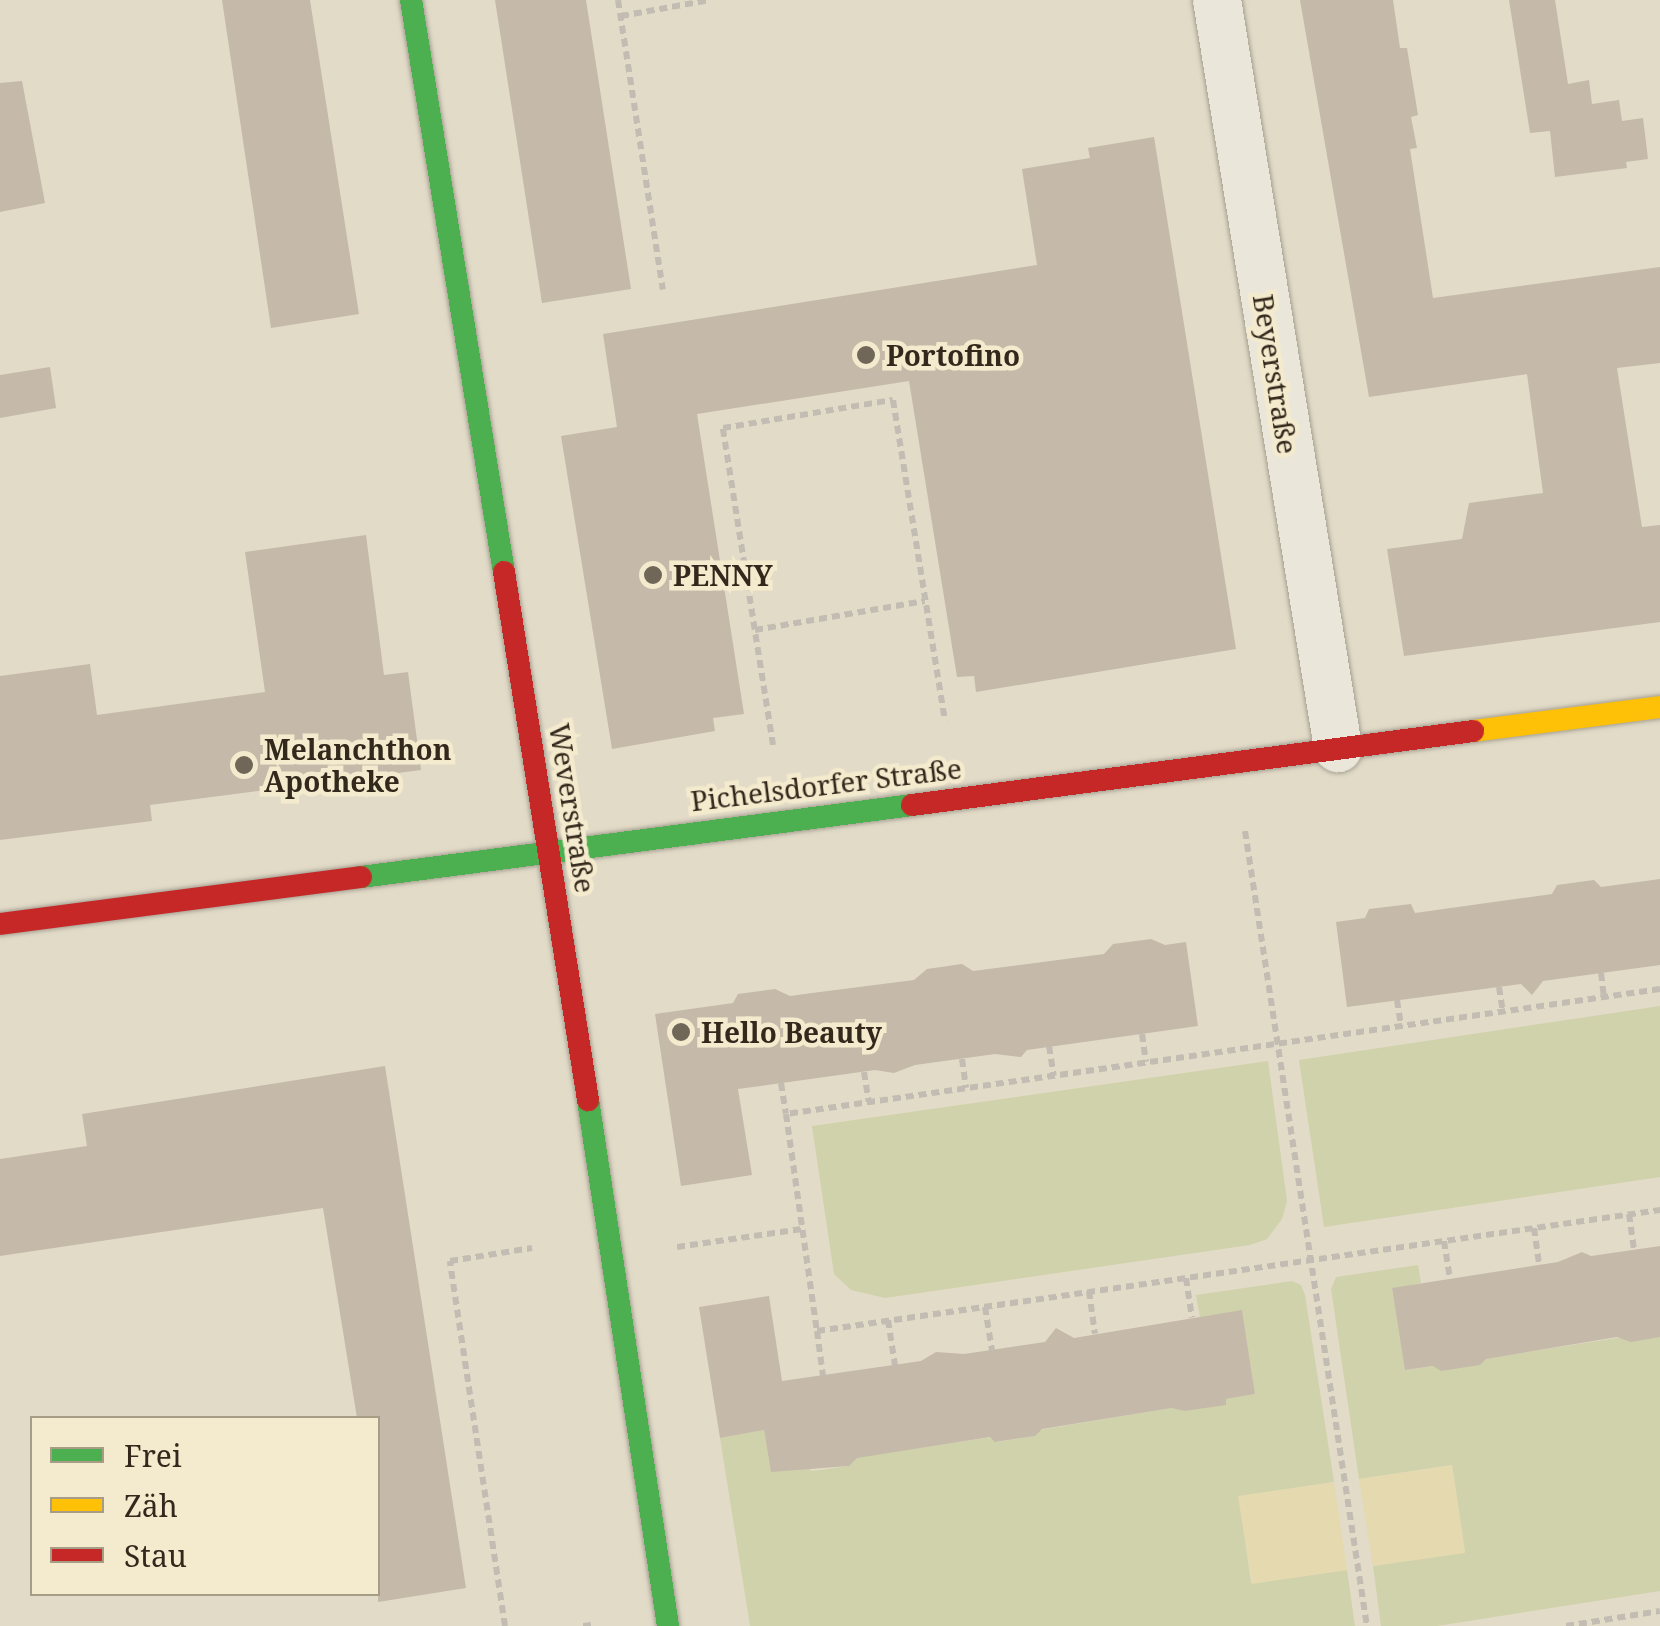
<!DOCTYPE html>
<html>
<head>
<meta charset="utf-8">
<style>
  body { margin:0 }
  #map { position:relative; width:1660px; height:1626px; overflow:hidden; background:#e2dbc8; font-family:"Noto Serif",serif }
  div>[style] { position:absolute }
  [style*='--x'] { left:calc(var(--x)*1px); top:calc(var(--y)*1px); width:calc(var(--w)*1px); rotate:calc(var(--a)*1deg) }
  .green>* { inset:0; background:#d0d2ab }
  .sand>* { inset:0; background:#e5d9af }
  .building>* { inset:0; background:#c5b9a9 }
  .path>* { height:6px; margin-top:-3px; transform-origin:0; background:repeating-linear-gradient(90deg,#c2bcb2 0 8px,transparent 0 13px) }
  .roads { filter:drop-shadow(0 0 2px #a6a092) drop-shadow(0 0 2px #a6a092) }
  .street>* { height:48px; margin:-24px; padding:0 24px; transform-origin:24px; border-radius:24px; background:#eae6da }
  .fast>* { height:22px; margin:-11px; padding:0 11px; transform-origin:11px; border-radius:11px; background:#4caf50 }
  .slow>* { height:22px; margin:-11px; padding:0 11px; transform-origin:11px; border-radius:11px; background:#ffc107 }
  .jam>* { height:22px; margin:-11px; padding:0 11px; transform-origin:11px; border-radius:11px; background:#c62828 }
  .dots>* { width:28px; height:28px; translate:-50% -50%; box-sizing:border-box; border:5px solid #f4eacd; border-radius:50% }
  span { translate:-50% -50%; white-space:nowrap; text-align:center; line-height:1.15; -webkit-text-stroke:9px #f4eacd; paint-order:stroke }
  .poi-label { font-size:28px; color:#33281c; font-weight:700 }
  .left { translate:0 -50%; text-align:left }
  .street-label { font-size:28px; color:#33281c }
  .legend { position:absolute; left:30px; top:1416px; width:350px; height:180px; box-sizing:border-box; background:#f4eacd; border:2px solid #a79c86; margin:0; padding:12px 18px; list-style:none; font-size:30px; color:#33281c }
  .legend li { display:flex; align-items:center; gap:20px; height:50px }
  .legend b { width:50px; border:2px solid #a79c86 }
</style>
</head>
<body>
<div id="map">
  <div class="green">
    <div style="clip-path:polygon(1660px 1006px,1660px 1177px,1324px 1227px,1299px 1060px)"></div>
    <div style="clip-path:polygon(1268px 1061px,1287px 1201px,1282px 1219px,1267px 1239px,1250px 1245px,885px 1298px,851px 1290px,834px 1274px,812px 1126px)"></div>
    <div style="clip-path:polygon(1418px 1265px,1421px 1283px,1392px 1289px,1406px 1370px,1434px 1366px,1442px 1371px,1483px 1359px,1623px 1337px,1660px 1337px,1660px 1591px,1437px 1626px,1381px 1626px,1373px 1566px,1465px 1552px,1452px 1465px,1359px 1479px,1331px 1289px,1336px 1277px)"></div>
    <div style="clip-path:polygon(1292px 1281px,1301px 1285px,1305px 1295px,1334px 1482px,1239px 1497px,1251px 1583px,1347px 1570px,1355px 1626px,750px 1626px,720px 1438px,764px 1430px,771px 1471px,804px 1465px,812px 1471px,849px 1466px,852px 1458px,992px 1437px,997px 1442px,1035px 1436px,1039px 1430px,1178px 1407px,1185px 1411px,1224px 1405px,1226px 1399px,1255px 1394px,1242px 1311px,1200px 1317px,1196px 1295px)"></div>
  </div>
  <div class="sand">
    <div style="clip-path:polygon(1452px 1465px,1465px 1553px,1373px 1566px,1359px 1479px)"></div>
    <div style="clip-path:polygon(1334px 1482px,1347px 1570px,1252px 1584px,1238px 1496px)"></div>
  </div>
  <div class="building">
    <div style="clip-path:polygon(222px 0,310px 0,359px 314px,271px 328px)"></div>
    <div style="clip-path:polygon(495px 0,586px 0,631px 289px,542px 303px)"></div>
    <div style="clip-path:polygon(1300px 0,1393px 0,1400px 48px,1407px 48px,1418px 115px,1411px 117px,1417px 148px,1410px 149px,1433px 298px,1660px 267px,1660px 363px,1617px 368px,1642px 527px,1660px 525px,1660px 622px,1404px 656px,1387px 549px,1462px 539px,1469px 503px,1543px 493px,1527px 374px,1369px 397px)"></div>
    <div style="clip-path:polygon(1509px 0,1555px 0,1568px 84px,1589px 80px,1592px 104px,1619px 100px,1622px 121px,1643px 118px,1648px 159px,1626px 162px,1627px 168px,1555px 177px,1550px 131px,1530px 133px)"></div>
    <div style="clip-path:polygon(22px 81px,45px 203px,0 212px,0 83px)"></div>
    <div style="clip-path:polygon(1154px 137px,1236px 649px,976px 692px,974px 676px,957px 677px,909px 381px,697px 414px,744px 714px,713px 718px,715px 731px,612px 749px,561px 436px,617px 427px,603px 334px,1037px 265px,1022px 169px,1090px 158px,1088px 148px)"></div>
    <div style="clip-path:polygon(50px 367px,56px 408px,0 418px,0 375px)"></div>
    <div style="clip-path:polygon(366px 535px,384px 675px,408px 672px,421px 770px,150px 805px,152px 821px,0 840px,0 676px,90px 664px,97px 715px,265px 692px,245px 552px)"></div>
    <div style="clip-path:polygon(1660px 879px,1660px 965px,1543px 981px,1532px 995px,1521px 984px,1347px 1007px,1336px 922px,1365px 918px,1369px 909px,1411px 904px,1415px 913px,1552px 894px,1557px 885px,1594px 880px,1601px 887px)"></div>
    <div style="clip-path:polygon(1151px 939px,1165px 945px,1186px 942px,1198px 1026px,1027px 1050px,1021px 1057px,995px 1054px,915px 1065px,894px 1073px,875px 1070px,738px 1089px,752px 1175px,681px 1186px,655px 1014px,733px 1003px,738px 994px,775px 989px,790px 996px,812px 993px,914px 980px,927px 969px,962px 964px,973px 971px,1104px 954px,1113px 944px)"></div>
    <div style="clip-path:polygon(385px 1066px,466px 1588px,378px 1602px,378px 1418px,357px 1418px,323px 1208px,0 1256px,0 1159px,87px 1146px,82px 1114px)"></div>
    <div style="clip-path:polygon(1660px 1246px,1660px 1337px,1631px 1342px,1617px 1337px,1486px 1359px,1480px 1365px,1441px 1371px,1433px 1366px,1405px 1370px,1392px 1288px,1558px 1262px,1582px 1252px,1591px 1256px)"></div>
    <div style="clip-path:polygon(769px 1296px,782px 1381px,921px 1361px,936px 1352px,964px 1354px,1045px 1342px,1056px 1328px,1074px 1338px,1242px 1310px,1255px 1394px,1226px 1399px,1226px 1405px,1185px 1411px,1172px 1408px,1042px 1429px,1035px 1436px,995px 1442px,990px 1437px,857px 1458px,849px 1466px,771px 1472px,764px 1430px,720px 1438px,699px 1307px)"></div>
  </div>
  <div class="path">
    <div style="--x:618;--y:0;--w:293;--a:81.2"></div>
    <div style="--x:621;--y:16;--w:90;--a:-10.2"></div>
    <div style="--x:755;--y:630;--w:172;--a:-9.7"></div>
    <div style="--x:773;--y:745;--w:321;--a:-99"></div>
    <div style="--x:723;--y:428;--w:172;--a:-9.4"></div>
    <div style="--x:893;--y:400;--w:325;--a:80.8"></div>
    <div style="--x:1245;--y:831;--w:804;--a:81.28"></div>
    <div style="--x:1601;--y:973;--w:24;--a:83"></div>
    <div style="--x:1499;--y:987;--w:25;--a:81"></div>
    <div style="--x:1660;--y:989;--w:883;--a:171.86"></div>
    <div style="--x:786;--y:1114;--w:219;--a:81.9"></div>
    <div style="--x:817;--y:1331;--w:852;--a:-8.17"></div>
    <div style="--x:1397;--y:1000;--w:26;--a:81"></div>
    <div style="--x:1142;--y:1034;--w:28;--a:82"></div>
    <div style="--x:1049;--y:1046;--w:30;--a:81"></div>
    <div style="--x:962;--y:1059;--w:29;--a:82"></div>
    <div style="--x:864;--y:1072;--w:30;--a:81"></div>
    <div style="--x:781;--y:1083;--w:31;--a:81"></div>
    <div style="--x:1629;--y:1214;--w:36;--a:82"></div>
    <div style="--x:1534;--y:1228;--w:37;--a:82"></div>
    <div style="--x:1444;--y:1241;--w:38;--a:81"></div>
    <div style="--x:677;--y:1247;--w:126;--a:-8.2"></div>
    <div style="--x:1186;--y:1278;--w:40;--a:81.5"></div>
    <div style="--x:1089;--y:1291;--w:43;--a:82.1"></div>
    <div style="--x:985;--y:1307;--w:44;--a:80.8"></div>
    <div style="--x:888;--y:1320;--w:46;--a:81.2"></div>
    <div style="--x:817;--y:1331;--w:45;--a:82.4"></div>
    <div style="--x:505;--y:1626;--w:369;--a:-98.6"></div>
    <div style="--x:450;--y:1261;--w:83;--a:-9"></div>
    <div style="--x:583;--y:1626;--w:8;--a:-7"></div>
    <div style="--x:1566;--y:1626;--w:95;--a:-9.1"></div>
  </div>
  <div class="roads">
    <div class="street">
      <div style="--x:1217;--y:0;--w:758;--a:80.81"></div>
    </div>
    <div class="fast">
      <div style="--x:411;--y:0;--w:580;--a:80.77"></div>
      <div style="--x:361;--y:877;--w:556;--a:-7.44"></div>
      <div style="--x:588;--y:1100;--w:532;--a:81.35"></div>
    </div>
    <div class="slow">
      <div style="--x:1473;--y:731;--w:189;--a:-7.3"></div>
    </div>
    <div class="jam">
      <div style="--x:504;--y:572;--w:535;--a:80.96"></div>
      <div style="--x:912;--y:805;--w:566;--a:-7.51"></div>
      <div style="--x:0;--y:924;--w:364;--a:-7.4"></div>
    </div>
  </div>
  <div class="dots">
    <div style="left:866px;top:355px;background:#706758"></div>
    <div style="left:653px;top:575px;background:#706758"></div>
    <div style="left:244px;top:765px;background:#706758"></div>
    <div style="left:681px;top:1032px;background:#706758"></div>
  </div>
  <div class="poi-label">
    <span class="left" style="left:886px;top:355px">Portofino</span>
    <span class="left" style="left:673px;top:575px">PENNY</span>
    <span class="left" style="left:264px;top:765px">Melanchthon<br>Apotheke</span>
    <span class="left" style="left:701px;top:1032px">Hello Beauty</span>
  </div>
  <div class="street-label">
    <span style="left:1276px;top:374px;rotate:81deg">Beyerstraße</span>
    <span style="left:826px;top:784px;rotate:-7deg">Pichelsdorfer Straße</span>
    <span style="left:573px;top:808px;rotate:81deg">Weverstraße</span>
  </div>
  <ul class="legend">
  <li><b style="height:12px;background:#4caf50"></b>Frei</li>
  <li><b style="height:12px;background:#ffc107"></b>Zäh</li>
  <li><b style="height:12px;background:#c62828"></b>Stau</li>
  </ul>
</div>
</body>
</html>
